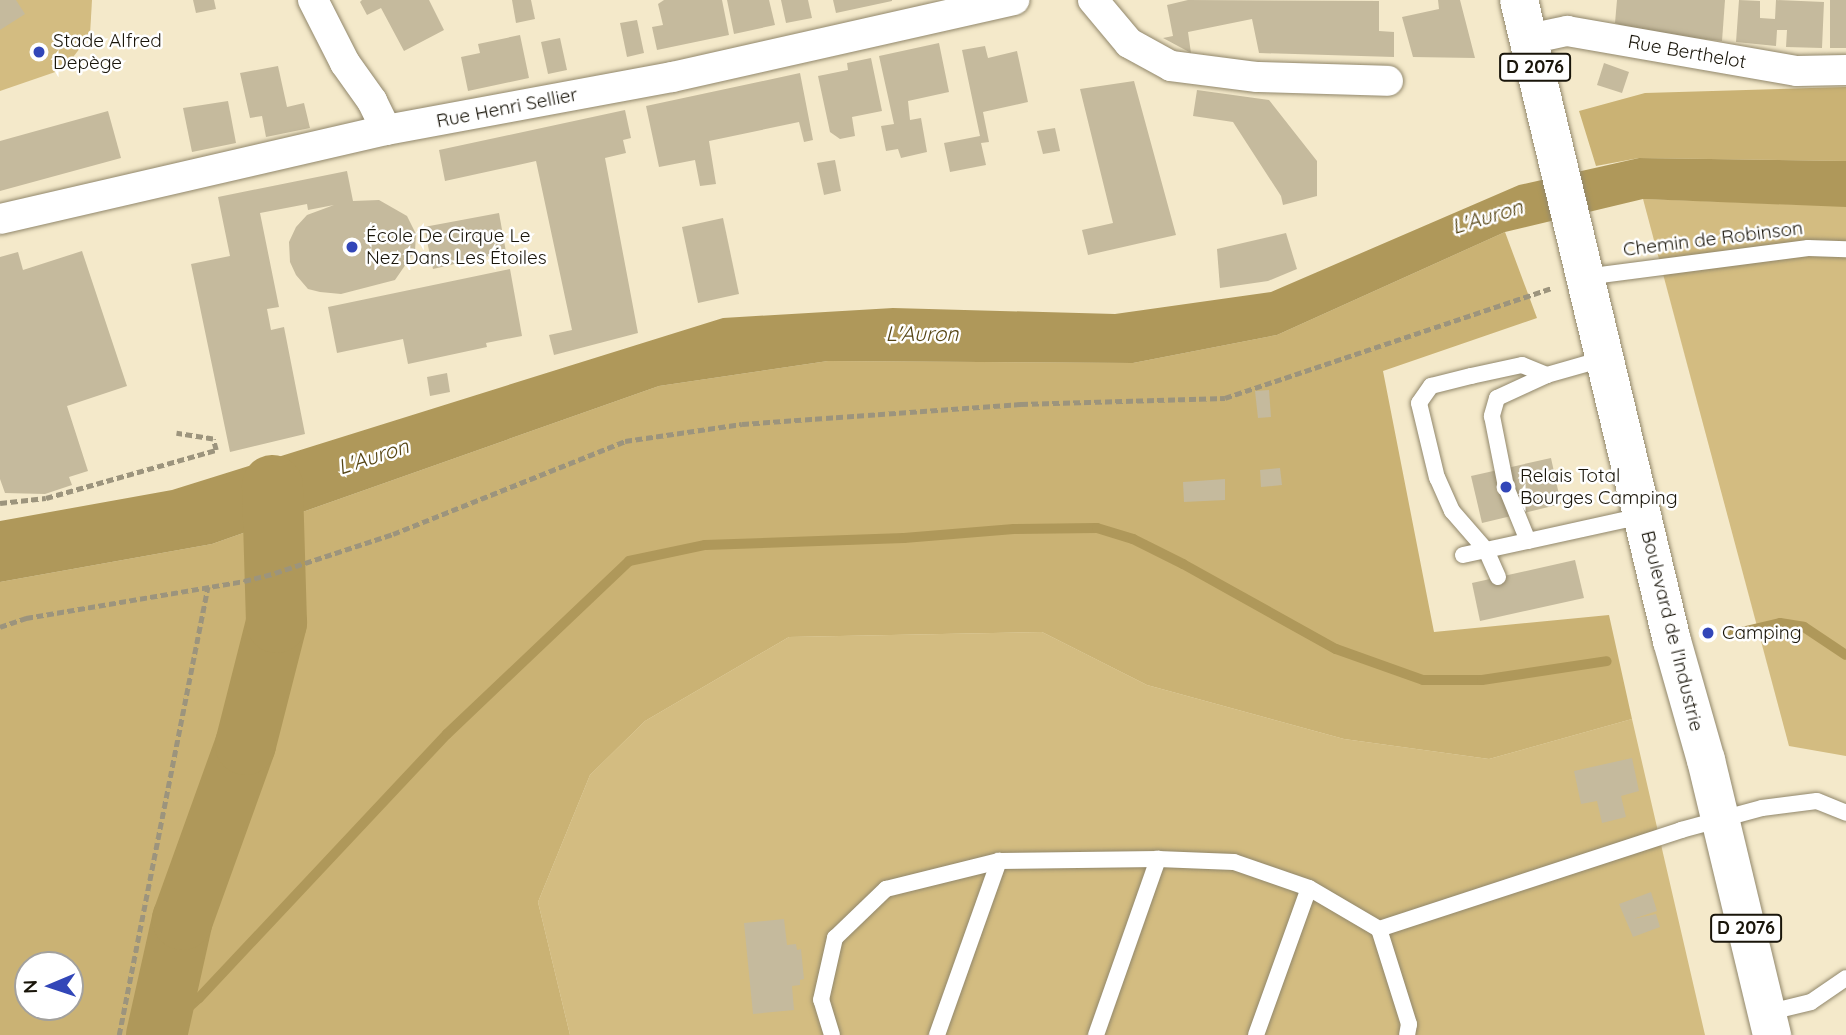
<!DOCTYPE html>
<html>
<head>
<meta charset="utf-8">
<style>
  body { margin:0 }
  #map { position:relative; width:1846px; height:1035px; overflow:hidden; background:#f4e9ca; font-family:Quicksand,sans-serif }
  div>[style] { position:absolute }
  [style*='--x'] { left:calc(var(--x)*1px); top:calc(var(--y)*1px); width:calc(var(--w)*1px); rotate:calc(var(--a)*1deg) }
  .green>* { inset:0; background:#d3bc81 }
  .forest>* { inset:0; background:#cab274 }
  .water>* { inset:0; background:#af985a }
  .stream>* { height:10px; margin:-5px; padding:0 5px; transform-origin:5px; border-radius:5px; background:#af985a }
  .river>* { height:61px; margin:-30.5px; padding:0 30.5px; transform-origin:30.5px; border-radius:30.5px; background:#af985a }
  .building>* { inset:0; background:#c5ba9d }
  .path>* { height:4.5px; margin-top:-2.25px; transform-origin:0; background:repeating-linear-gradient(90deg,#9c947d 0 7px,transparent 0 10.5px) }
  .roads { filter:drop-shadow(0 0 2px #91876b) drop-shadow(0 0 2px #91876b) }
  .service>* { height:16px; margin:-8px; padding:0 8px; transform-origin:8px; border-radius:8px; background:#fff }
  .minor>* { height:30px; margin:-15px; padding:0 15px; transform-origin:15px; border-radius:15px; background:#fff }
  .primary>* { height:38px; margin:-19px; padding:0 19px; transform-origin:19px; border-radius:19px; background:#fff }
  .dots>* { width:19px; height:19px; translate:-50% -50%; box-sizing:border-box; border:4px solid #fff; border-radius:50% }
  span { translate:-50% -50%; white-space:nowrap; text-align:center; line-height:1.15; -webkit-text-stroke:5px #fff; paint-order:stroke }
  .shield-label span { padding:2px 5px; background:#fff; border:2px solid; border-radius:5px; -webkit-text-stroke-width:0 }
  .shield-label { font-size:18px; color:#19150a; font-weight:700 }
  .poi-label { font-size:19px; color:#19150a }
  .left { translate:0 -50%; text-align:left }
  .street-label { font-size:19px; color:#19150a }
  .water-label { font-size:21px; color:#564514; font-style:italic }
  .north { position:absolute; left:14px; top:951px; width:70px; height:70px; box-sizing:border-box; background:#fff; border:2px solid #a3a19d; border-radius:50%; rotate:268deg; font-size:19px; font-weight:700; line-height:28px; text-align:center; color:#19150a }
  .north::after { content:''; display:block; margin:auto; width:24px; height:32px; background:#3246b8; clip-path:polygon(50% 0,100% 100%,50% 72%,0 100%) }
</style>
</head>
<body>
<div id="map">
  <div class="green">
    <div style="clip-path:polygon(0 0,92px 0,90px 35px,64px 69px,0 91px)"></div>
    <div style="clip-path:polygon(1643px 199px,1846px 206px,1846px 756px,1789px 746px)"></div>
    <div style="clip-path:polygon(1042px 632px,1147px 685px,1344px 739px,1489px 759px,1632px 719px,1705px 1035px,570px 1035px,538px 902px,590px 775px,645px 721px,789px 637px)"></div>
  </div>
  <div class="forest">
    <div style="clip-path:polygon(1846px 87px,1846px 161px,1639px 158px,1596px 166px,1579px 111px,1645px 93px)"></div>
    <div style="clip-path:polygon(evenodd,1505px 232px,1537px 318px,1383px 371px,1434px 632px,1609px 615px,1632px 719px,1489px 759px,1344px 739px,1147px 685px,1042px 632px,789px 637px,645px 721px,590px 775px,538px 902px,570px 1035px,0 1035px,0 582px,212px 544px,659px 386px,828px 361px,1133px 363px,1277px 335px,1505px 232px,28px 965px,70px 965px,70px 1007px,28px 1007px,28px 965px)"></div>
  </div>
  <div class="water">
    <div style="clip-path:polygon(1639px 158px,1846px 161px,1846px 207px,1643px 199px,1505px 232px,1277px 335px,1133px 363px,828px 361px,659px 386px,212px 544px,0 582px,0 521px,172px 490px,723px 318px,893px 308px,1115px 314px,1271px 292px,1519px 185px)"></div>
  </div>
  <div class="stream">
    <div style="--x:1733;--y:634;--w:48;--a:-13.2"></div>
    <div style="--x:1780;--y:623;--w:24;--a:9"></div>
    <div style="--x:1804;--y:627;--w:50;--a:33.7"></div>
    <div style="--x:158;--y:1035;--w:55;--a:-42.1"></div>
    <div style="--x:199;--y:998;--w:362;--a:-46.8"></div>
    <div style="--x:447;--y:734;--w:251;--a:-43.5"></div>
    <div style="--x:629;--y:561;--w:78;--a:-11.9"></div>
    <div style="--x:705;--y:545;--w:199;--a:-2"></div>
    <div style="--x:904;--y:538;--w:110;--a:-4.7"></div>
    <div style="--x:1014;--y:529;--w:83;--a:-0.7"></div>
    <div style="--x:1097;--y:528;--w:38;--a:17"></div>
    <div style="--x:1133;--y:539;--w:56;--a:26.6"></div>
    <div style="--x:1183;--y:564;--w:175;--a:29.1"></div>
    <div style="--x:1336;--y:649;--w:92;--a:19.6"></div>
    <div style="--x:1423;--y:680;--w:59;--a:0"></div>
    <div style="--x:1482;--y:680;--w:126;--a:-8.6"></div>
  </div>
  <div class="river">
    <div style="--x:156;--y:1035;--w:119;--a:-77.4"></div>
    <div style="--x:182;--y:919;--w:186;--a:-70.2"></div>
    <div style="--x:245;--y:744;--w:126;--a:-75.7"></div>
    <div style="--x:276;--y:622;--w:137;--a:-91.7"></div>
  </div>
  <div class="building">
    <div style="clip-path:polygon(0 0,16px 0,25px 14px,0 30px)"></div>
    <div style="clip-path:polygon(193px 0,214px 0,216px 9px,196px 13px)"></div>
    <div style="clip-path:polygon(362px 0,429px 0,444px 30px,404px 51px,381px 8px,367px 15px,360px 2px)"></div>
    <div style="clip-path:polygon(512px 0,531px 0,535px 19px,516px 23px)"></div>
    <div style="clip-path:polygon(664px 0,722px 0,729px 35px,657px 50px,652px 27px,663px 25px,658px 4px)"></div>
    <div style="clip-path:polygon(727px 0,769px 0,775px 25px,734px 34px)"></div>
    <div style="clip-path:polygon(781px 0,808px 0,812px 18px,786px 23px)"></div>
    <div style="clip-path:polygon(833px 0,892px 0,892px 1px,836px 13px)"></div>
    <div style="clip-path:polygon(1188px 0,1379px 1px,1379px 31px,1394px 32px,1394px 57px,1259px 53px,1252px 19px,1188px 32px,1191px 53px,1163px 38px,1173px 36px,1167px 5px)"></div>
    <div style="clip-path:polygon(1438px 0,1460px 0,1475px 58px,1413px 57px,1402px 17px,1439px 9px)"></div>
    <div style="clip-path:polygon(1617px 0,1725px 0,1722px 41px,1644px 33px,1615px 23px)"></div>
    <div style="clip-path:polygon(1739px 0,1760px 1px,1760px 18px,1775px 19px,1776px 0,1824px 2px,1822px 48px,1786px 47px,1787px 30px,1777px 30px,1776px 46px,1736px 42px)"></div>
    <div style="clip-path:polygon(1830px 0,1846px 0,1846px 48px,1830px 48px)"></div>
    <div style="clip-path:polygon(637px 20px,644px 53px,627px 57px,620px 23px)"></div>
    <div style="clip-path:polygon(520px 35px,529px 78px,468px 91px,461px 57px,480px 53px,478px 44px)"></div>
    <div style="clip-path:polygon(560px 38px,567px 70px,548px 74px,541px 42px)"></div>
    <div style="clip-path:polygon(939px 43px,949px 92px,908px 101px,910px 120px,921px 118px,927px 152px,901px 158px,898px 149px,886px 151px,881px 126px,894px 124px,879px 56px)"></div>
    <div style="clip-path:polygon(985px 46px,988px 58px,1017px 51px,1028px 102px,983px 112px,989px 142px,981px 143px,986px 165px,950px 172px,944px 143px,980px 136px,962px 50px)"></div>
    <div style="clip-path:polygon(871px 58px,882px 111px,852px 117px,855px 136px,840px 139px,830px 132px,818px 76px,848px 70px,847px 63px)"></div>
    <div style="clip-path:polygon(1604px 63px,1629px 72px,1622px 93px,1597px 85px)"></div>
    <div style="clip-path:polygon(278px 66px,287px 107px,304px 103px,310px 128px,266px 137px,262px 116px,250px 118px,240px 73px)"></div>
    <div style="clip-path:polygon(800px 73px,813px 140px,804px 142px,799px 122px,709px 141px,716px 184px,700px 186px,695px 160px,659px 167px,646px 106px)"></div>
    <div style="clip-path:polygon(1134px 81px,1176px 235px,1088px 255px,1082px 230px,1113px 223px,1080px 89px)"></div>
    <div style="clip-path:polygon(1197px 90px,1269px 100px,1317px 161px,1317px 196px,1283px 205px,1281px 196px,1233px 122px,1193px 116px)"></div>
    <div style="clip-path:polygon(228px 101px,236px 143px,192px 152px,183px 108px)"></div>
    <div style="clip-path:polygon(625px 110px,631px 138px,623px 140px,626px 153px,605px 158px,638px 333px,554px 355px,549px 335px,572px 330px,536px 161px,445px 181px,439px 150px)"></div>
    <div style="clip-path:polygon(108px 111px,121px 158px,0 191px,0 141px)"></div>
    <div style="clip-path:polygon(1055px 128px,1060px 151px,1043px 154px,1037px 131px)"></div>
    <div style="clip-path:polygon(835px 160px,841px 191px,824px 195px,817px 163px)"></div>
    <div style="clip-path:polygon(347px 171px,353px 201px,379px 200px,407px 216px,416px 234px,415px 251px,395px 280px,341px 294px,320px 292px,308px 289px,296px 275px,290px 262px,289px 242px,296px 227px,307px 215px,334px 205px,308px 210px,307px 204px,260px 213px,279px 307px,267px 309px,271px 330px,284px 327px,305px 434px,230px 452px,191px 264px,230px 256px,218px 197px)"></div>
    <div style="clip-path:polygon(499px 213px,506px 252px,433px 269px,424px 227px)"></div>
    <div style="clip-path:polygon(723px 218px,739px 294px,698px 303px,682px 227px)"></div>
    <div style="clip-path:polygon(1286px 233px,1297px 269px,1268px 281px,1220px 288px,1217px 249px)"></div>
    <div style="clip-path:polygon(82px 251px,127px 386px,67px 406px,88px 471px,69px 477px,72px 485px,45px 494px,5px 493px,0 479px,0 257px,18px 252px,23px 270px)"></div>
    <div style="clip-path:polygon(510px 269px,522px 336px,486px 343px,487px 347px,408px 364px,403px 339px,337px 353px,328px 307px)"></div>
    <div style="clip-path:polygon(447px 373px,450px 392px,430px 396px,427px 377px)"></div>
    <div style="clip-path:polygon(1269px 390px,1271px 417px,1258px 418px,1255px 391px)"></div>
    <div style="clip-path:polygon(1551px 458px,1561px 504px,1482px 523px,1471px 476px)"></div>
    <div style="clip-path:polygon(1280px 468px,1282px 485px,1261px 487px,1260px 470px)"></div>
    <div style="clip-path:polygon(1225px 479px,1225px 500px,1184px 502px,1183px 482px)"></div>
    <div style="clip-path:polygon(1575px 560px,1584px 598px,1480px 621px,1472px 583px)"></div>
    <div style="clip-path:polygon(1632px 758px,1639px 791px,1621px 796px,1626px 817px,1602px 823px,1597px 801px,1581px 804px,1574px 771px)"></div>
    <div style="clip-path:polygon(1651px 892px,1657px 911px,1633px 919px,1656px 914px,1660px 927px,1633px 937px,1619px 904px)"></div>
    <div style="clip-path:polygon(784px 919px,787px 945px,796px 944px,797px 950px,801px 949px,804px 979px,800px 980px,800px 985px,792px 986px,794px 1010px,753px 1014px,744px 923px)"></div>
  </div>
  <div class="path">
    <div style="--x:0;--y:503;--w:46;--a:-6.2"></div>
    <div style="--x:46;--y:498;--w:177;--a:-15.8"></div>
    <div style="--x:216;--y:450;--w:11;--a:-105"></div>
    <div style="--x:213;--y:439;--w:37;--a:-171"></div>
    <div style="--x:0;--y:627;--w:28;--a:-19"></div>
    <div style="--x:26;--y:618;--w:221;--a:-9.6"></div>
    <div style="--x:244;--y:581;--w:32;--a:-14"></div>
    <div style="--x:275;--y:573;--w:124;--a:-18.3"></div>
    <div style="--x:393;--y:534;--w:250;--a:-21.8"></div>
    <div style="--x:625;--y:441;--w:118;--a:-8.3"></div>
    <div style="--x:742;--y:424;--w:280;--a:-4.1"></div>
    <div style="--x:1021;--y:404;--w:204;--a:-1.7"></div>
    <div style="--x:1225;--y:398;--w:345;--a:-18.6"></div>
    <div style="--x:119;--y:1035;--w:457;--a:-78.8"></div>
  </div>
  <div class="roads">
    <div class="service">
      <div style="--x:1585;--y:277;--w:225;--a:-7.4"></div>
      <div style="--x:1808;--y:248;--w:38;--a:2"></div>
      <div style="--x:1603;--y:359;--w:58;--a:164.1"></div>
      <div style="--x:1547;--y:375;--w:55;--a:155.3"></div>
      <div style="--x:1497;--y:398;--w:19;--a:106"></div>
      <div style="--x:1492;--y:416;--w:72;--a:78.8"></div>
      <div style="--x:1506;--y:487;--w:58;--a:67.8"></div>
      <div style="--x:1528;--y:541;--w:117;--a:-12.4"></div>
      <div style="--x:1463;--y:555;--w:66;--a:-12.2"></div>
      <div style="--x:1498;--y:577;--w:30;--a:-114"></div>
      <div style="--x:1486;--y:550;--w:52;--a:-131.1"></div>
      <div style="--x:1452;--y:511;--w:36;--a:-114"></div>
      <div style="--x:1437;--y:478;--w:77;--a:-103.5"></div>
      <div style="--x:1419;--y:403;--w:21;--a:-55"></div>
      <div style="--x:1431;--y:386;--w:41;--a:-14"></div>
      <div style="--x:1471;--y:376;--w:52;--a:-12.2"></div>
      <div style="--x:1522;--y:365;--w:27;--a:22"></div>
      <div style="--x:1379;--y:929;--w:318;--a:-18.1"></div>
      <div style="--x:1681;--y:830;--w:84;--a:-15.2"></div>
      <div style="--x:1762;--y:808;--w:55;--a:-7.3"></div>
      <div style="--x:1817;--y:801;--w:31;--a:22"></div>
      <div style="--x:1766;--y:1013;--w:46;--a:-13.7"></div>
      <div style="--x:1811;--y:1002;--w:42;--a:-34.4"></div>
      <div style="--x:832;--y:1035;--w:37;--a:-107"></div>
      <div style="--x:821;--y:1000;--w:64;--a:-77.3"></div>
      <div style="--x:835;--y:938;--w:71;--a:-43.9"></div>
      <div style="--x:886;--y:889;--w:116;--a:-13.9"></div>
      <div style="--x:999;--y:861;--w:159;--a:-0.7"></div>
      <div style="--x:1158;--y:859;--w:76;--a:2.3"></div>
      <div style="--x:1234;--y:862;--w:79;--a:19.1"></div>
      <div style="--x:1309;--y:888;--w:81;--a:30.4"></div>
      <div style="--x:1379;--y:929;--w:100;--a:72.5"></div>
      <div style="--x:1409;--y:1024;--w:11;--a:100"></div>
      <div style="--x:937;--y:1035;--w:185;--a:-70.4"></div>
      <div style="--x:1096;--y:1035;--w:187;--a:-70.6"></div>
      <div style="--x:1256;--y:1035;--w:156;--a:-70.2"></div>
    </div>
    <div class="minor">
      <div style="--x:313;--y:0;--w:71;--a:63.1"></div>
      <div style="--x:345;--y:63;--w:47;--a:54.6"></div>
      <div style="--x:372;--y:101;--w:32;--a:64"></div>
      <div style="--x:1093;--y:0;--w:56;--a:50.1"></div>
      <div style="--x:1129;--y:43;--w:48;--a:28.7"></div>
      <div style="--x:1171;--y:66;--w:87;--a:7.3"></div>
      <div style="--x:1257;--y:77;--w:131;--a:1.7"></div>
      <div style="--x:1529;--y:39;--w:39;--a:-12"></div>
      <div style="--x:1567;--y:31;--w:233;--a:9.9"></div>
      <div style="--x:1797;--y:71;--w:49;--a:-1.2"></div>
      <div style="--x:0;--y:219;--w:396;--a:-13"></div>
      <div style="--x:386;--y:130;--w:291;--a:-10.5"></div>
      <div style="--x:672;--y:77;--w:351;--a:-12.7"></div>
    </div>
    <div class="primary">
      <div style="--x:1519;--y:0;--w:659;--a:76.58"></div>
      <div style="--x:1672;--y:641;--w:124;--a:74.1"></div>
      <div style="--x:1706;--y:760;--w:283;--a:76.5"></div>
    </div>
  </div>
  <div class="dots">
    <div style="left:39px;top:52px;background:#3246b8"></div>
    <div style="left:352px;top:247px;background:#3246b8"></div>
    <div style="left:1506px;top:487px;background:#3246b8"></div>
    <div style="left:1708px;top:633px;background:#3246b8"></div>
  </div>
  <div class="shield-label">
    <span style="left:1535px;top:67px">D 2076</span>
    <span style="left:1746px;top:928px">D 2076</span>
  </div>
  <div class="poi-label">
    <span class="left" style="left:53px;top:52px">Stade Alfred<br>Depège</span>
    <span class="left" style="left:366px;top:247px">École De Cirque Le<br>Nez Dans Les Étoiles</span>
    <span class="left" style="left:1520px;top:487px">Relais Total<br>Bourges Camping</span>
    <span class="left" style="left:1722px;top:633px">Camping</span>
  </div>
  <div class="street-label">
    <span style="left:1687px;top:52px;rotate:10deg">Rue Berthelot</span>
    <span style="left:507px;top:108px;rotate:-11deg">Rue Henri Sellier</span>
    <span style="left:1713px;top:239px;rotate:-7deg">Chemin de Robinson</span>
    <span style="left:1672px;top:631px;rotate:76deg">Boulevard de l'Industrie</span>
  </div>
  <div class="water-label">
    <span style="left:1487px;top:216px;rotate:-17deg">L'Auron</span>
    <span style="left:922px;top:333px">L'Auron</span>
    <span style="left:373px;top:456px;rotate:-18deg">L'Auron</span>
  </div>
  <div class="north">N</div>
</div>
</body>
</html>
